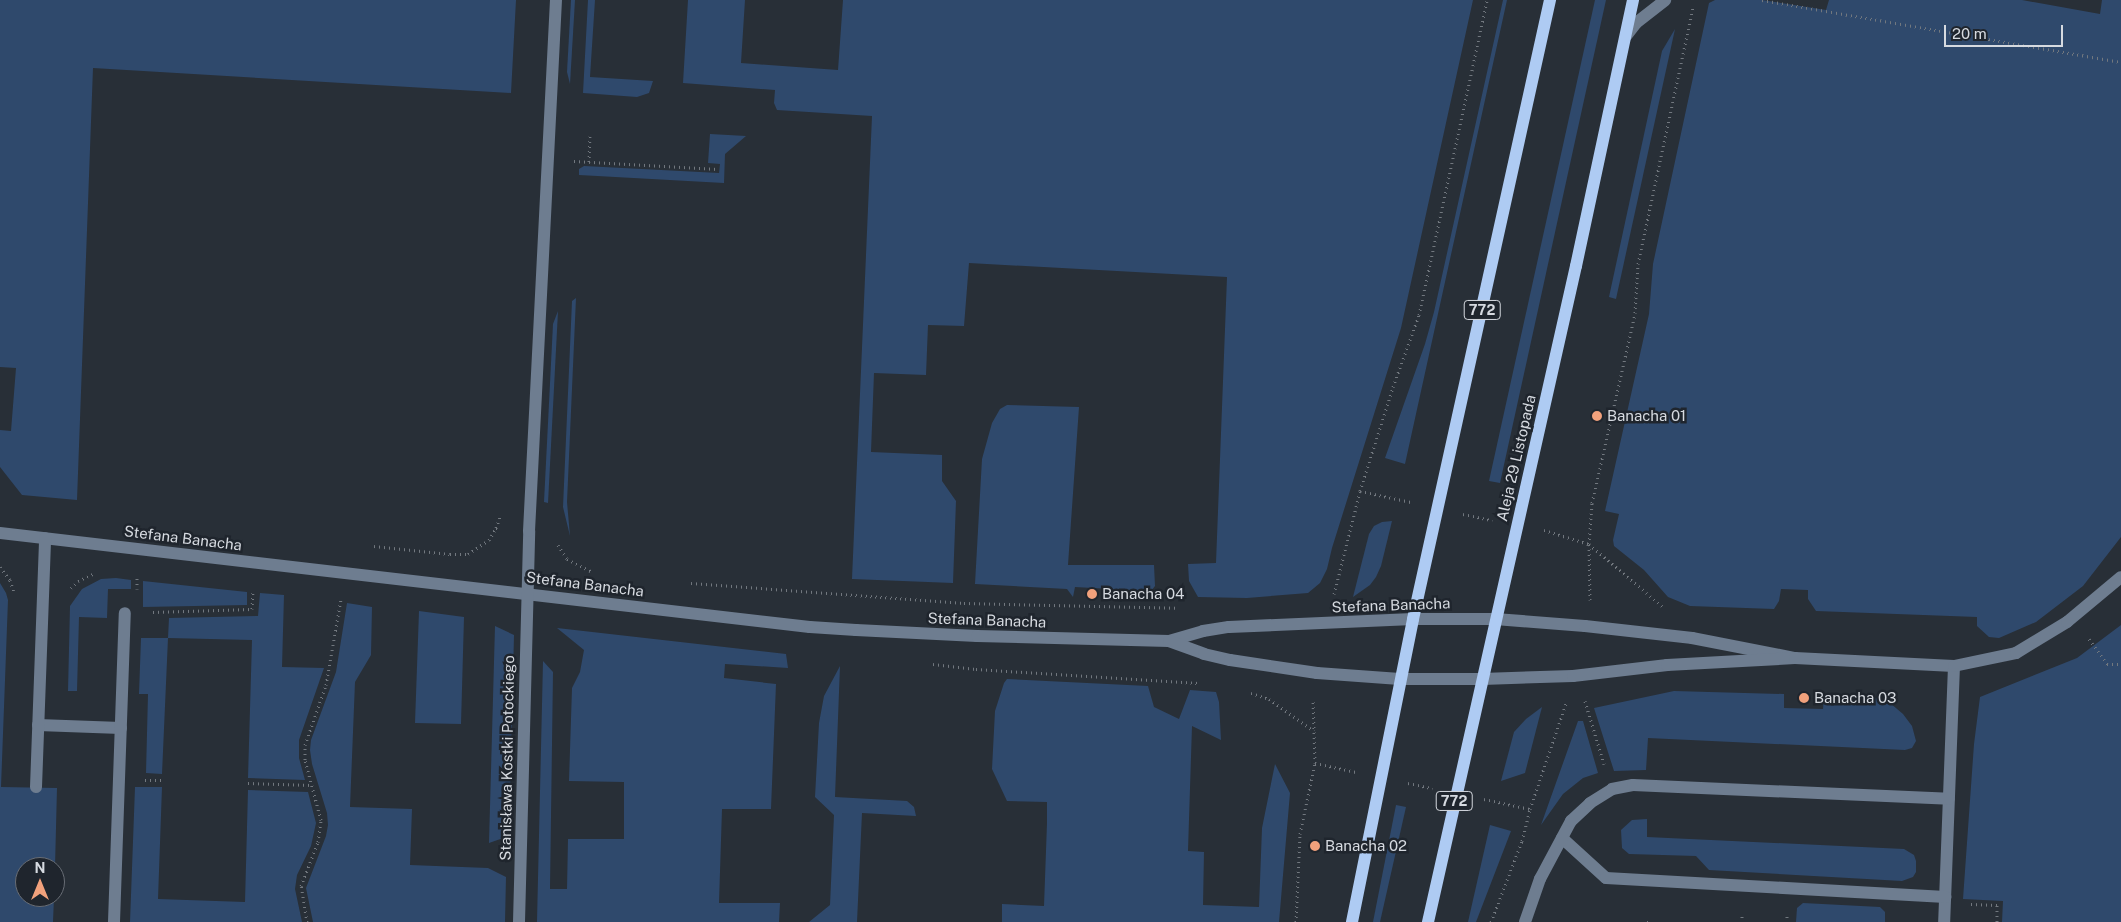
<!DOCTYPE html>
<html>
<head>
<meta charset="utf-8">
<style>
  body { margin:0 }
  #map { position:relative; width:2121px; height:922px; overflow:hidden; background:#282f37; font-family:"Public Sans",sans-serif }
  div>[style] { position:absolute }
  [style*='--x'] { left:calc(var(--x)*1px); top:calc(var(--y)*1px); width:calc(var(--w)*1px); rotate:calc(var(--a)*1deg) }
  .green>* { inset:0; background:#2f496c }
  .path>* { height:3px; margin-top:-1.5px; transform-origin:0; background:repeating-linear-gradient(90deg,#72787f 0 1px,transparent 0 5px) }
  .minor>* { height:12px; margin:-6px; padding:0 6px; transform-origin:6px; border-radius:6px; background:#6e7d90 }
  .major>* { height:12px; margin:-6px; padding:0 6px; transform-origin:6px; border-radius:6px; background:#aecbf3 }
  .dots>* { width:14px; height:14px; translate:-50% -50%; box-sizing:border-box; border:2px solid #1f252d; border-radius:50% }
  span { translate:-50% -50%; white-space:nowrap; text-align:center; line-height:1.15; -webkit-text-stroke:5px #1f252d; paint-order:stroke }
  .shield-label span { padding:1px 4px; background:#1f252d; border:1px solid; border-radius:4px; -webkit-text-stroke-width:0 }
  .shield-label { font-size:14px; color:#d6dae0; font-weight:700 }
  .poi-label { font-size:15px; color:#d6dae0 }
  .left { translate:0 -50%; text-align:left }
  .street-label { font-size:15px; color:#d6dae0 }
  .north { position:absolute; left:15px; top:857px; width:50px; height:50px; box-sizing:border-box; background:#1f252d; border:1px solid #686d75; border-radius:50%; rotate:0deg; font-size:14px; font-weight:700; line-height:20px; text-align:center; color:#d6dae0 }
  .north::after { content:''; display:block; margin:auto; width:18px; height:22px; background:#f1a17c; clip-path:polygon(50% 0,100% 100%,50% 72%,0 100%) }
  .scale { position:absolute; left:1944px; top:25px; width:119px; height:22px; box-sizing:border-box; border:2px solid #d6dae0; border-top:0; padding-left:6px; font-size:15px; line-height:18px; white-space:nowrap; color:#d6dae0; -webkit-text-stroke:4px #1f252d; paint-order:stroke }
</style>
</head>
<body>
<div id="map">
  <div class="green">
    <div style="clip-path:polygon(0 0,516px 0,511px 93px,93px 68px,77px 500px,22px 495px,0 467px,0 430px,11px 431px,16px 368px,0 367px)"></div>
    <div style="clip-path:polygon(571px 0,575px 0,570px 84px,567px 72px)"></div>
    <div style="clip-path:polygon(588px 0,595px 0,590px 77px,653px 81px,649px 93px,637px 97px,583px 93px)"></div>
    <div style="clip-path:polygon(688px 0,745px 0,741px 63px,838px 70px,843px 0,1473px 0,1401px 328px,1332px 548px,1327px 569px,1320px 583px,1308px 593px,1247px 598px,1198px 597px,1189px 581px,1188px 564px,1216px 563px,1227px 277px,969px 263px,964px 326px,928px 325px,926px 375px,874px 373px,871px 452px,942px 455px,942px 481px,956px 501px,953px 583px,852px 579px,872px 116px,777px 110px,774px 103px,775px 90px,683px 83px)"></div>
    <div style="clip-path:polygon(1503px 0,1507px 0,1405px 464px,1385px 458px,1425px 344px,1434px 312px)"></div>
    <div style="clip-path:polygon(1595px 0,1606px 0,1500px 483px,1489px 481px)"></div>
    <div style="clip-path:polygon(1715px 0,1762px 0,1826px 10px,1829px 0,2022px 0,2100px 14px,2102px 0,2121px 0,2121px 537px,2083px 586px,2036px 622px,1999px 638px,1989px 637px,1977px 626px,1977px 617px,1816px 611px,1808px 599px,1808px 590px,1781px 589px,1779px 601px,1774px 609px,1690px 606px,1668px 597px,1644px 570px,1614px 546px,1613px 540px,1619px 514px,1605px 511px,1649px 314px,1653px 264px,1709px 3px)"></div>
    <div style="clip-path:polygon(1675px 29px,1616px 299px,1609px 297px,1662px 51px)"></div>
    <div style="clip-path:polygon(710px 134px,746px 136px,725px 154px,724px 183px,579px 175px,579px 169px,584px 166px,719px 173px,720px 164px,708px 163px)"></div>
    <div style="clip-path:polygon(576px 298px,567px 502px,570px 536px,563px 507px,572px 301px)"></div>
    <div style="clip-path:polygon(558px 311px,548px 503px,544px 502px,553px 324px)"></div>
    <div style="clip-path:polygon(1007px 405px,1079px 407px,1068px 565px,1154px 565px,1155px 586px,1145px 599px,1111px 599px,1111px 589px,1075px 587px,1073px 597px,1067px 589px,975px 584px,982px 459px,992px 423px,1000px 409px)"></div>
    <div style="clip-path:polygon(1392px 521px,1381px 566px,1376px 577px,1370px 585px,1353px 597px,1369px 534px,1374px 526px,1382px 522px)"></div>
    <div style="clip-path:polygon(116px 578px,131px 580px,131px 589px,108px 589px,107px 618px,79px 617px,77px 691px,68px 691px,70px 606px,82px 589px,101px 579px)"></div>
    <div style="clip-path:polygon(143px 581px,247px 592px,247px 605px,143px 607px)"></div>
    <div style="clip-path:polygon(0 583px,6px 593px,8px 600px,1px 787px,57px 788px,55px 867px,25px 867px,25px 897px,54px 897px,53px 922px,0 922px)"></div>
    <div style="clip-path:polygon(260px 593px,284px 595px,282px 667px,324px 668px,299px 740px,299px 758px,305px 780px,248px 778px,252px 640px,168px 638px,162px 774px,146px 773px,148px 694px,139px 694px,141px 638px,168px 638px,169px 618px,258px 616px)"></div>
    <div style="clip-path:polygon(347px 603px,372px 607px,371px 655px,355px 682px,350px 807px,412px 809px,410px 865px,488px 868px,506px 877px,505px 922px,313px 922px,306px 888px,326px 836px,328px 825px,327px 813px,312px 764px,310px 750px,311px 740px,336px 672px)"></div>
    <div style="clip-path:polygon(419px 611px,464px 617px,461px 724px,415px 723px)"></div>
    <div style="clip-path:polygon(2121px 625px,2121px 922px,2002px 922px,2003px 901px,1963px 899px,1974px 744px,1980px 697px,2077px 658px)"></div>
    <div style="clip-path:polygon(495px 626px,514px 635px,509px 836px,489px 843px)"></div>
    <div style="clip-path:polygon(557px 628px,786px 654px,788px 668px,725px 664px,724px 678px,776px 684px,771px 809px,722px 809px,719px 903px,780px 903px,779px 922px,537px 922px,543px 661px,553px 672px,550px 889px,567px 889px,568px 839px,624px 839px,624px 782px,569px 781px,572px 688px,580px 672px,584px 650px)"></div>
    <div style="clip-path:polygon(840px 666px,835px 797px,907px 801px,914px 807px,916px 816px,862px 813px,857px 922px,809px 922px,830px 905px,834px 815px,815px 797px,819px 723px,824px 696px)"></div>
    <div style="clip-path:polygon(1007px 679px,1148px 686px,1154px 707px,1179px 719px,1190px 690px,1216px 692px,1219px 702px,1221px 740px,1192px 726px,1188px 851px,1204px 852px,1203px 905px,1259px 907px,1262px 828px,1275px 764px,1290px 793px,1279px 922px,1002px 922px,1002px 904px,1044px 906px,1047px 823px,1047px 802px,1007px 801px,992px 769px,995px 711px,1004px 683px)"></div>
    <div style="clip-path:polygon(1674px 691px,1784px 694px,1784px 708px,1823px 709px,1824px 695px,1873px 697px,1890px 703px,1903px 714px,1912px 726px,1916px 741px,1912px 748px,1905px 750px,1648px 738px,1646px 770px,1614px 771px,1594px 708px)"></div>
    <div style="clip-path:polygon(1542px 707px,1525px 773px,1501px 781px,1514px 732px,1526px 719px)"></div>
    <div style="clip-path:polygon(1578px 721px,1583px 721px,1598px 773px,1583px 778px,1563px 794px,1541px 825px)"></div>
    <div style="clip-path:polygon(135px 787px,162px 787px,158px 899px,245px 902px,248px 790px,308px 792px,316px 823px,311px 846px,297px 875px,295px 889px,302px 922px,130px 922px)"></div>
    <div style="clip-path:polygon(1396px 805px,1406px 807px,1380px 922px,1373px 922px)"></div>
    <div style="clip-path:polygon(1647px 819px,1647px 837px,1904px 849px,1914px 855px,1916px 861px,1916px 872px,1913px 877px,1902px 881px,1709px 870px,1696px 856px,1629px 854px,1622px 848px,1621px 830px,1632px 820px)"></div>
    <div style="clip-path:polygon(1490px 825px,1511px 831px,1476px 922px,1468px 922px)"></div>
    <div style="clip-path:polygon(1803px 903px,1880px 907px,1885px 912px,1885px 922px,1796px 922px,1797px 908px)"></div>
  </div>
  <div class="path">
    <div style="--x:1762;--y:0;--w:364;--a:9.8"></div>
    <div style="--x:574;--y:161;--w:144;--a:3.2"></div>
    <div style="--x:589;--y:162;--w:26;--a:-88"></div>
    <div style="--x:1360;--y:491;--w:52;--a:12.2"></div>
    <div style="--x:1463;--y:514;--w:30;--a:12"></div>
    <div style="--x:496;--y:528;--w:12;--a:-70"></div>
    <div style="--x:1544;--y:530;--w:47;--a:17.3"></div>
    <div style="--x:1589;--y:544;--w:97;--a:40.4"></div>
    <div style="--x:558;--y:545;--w:17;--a:57"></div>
    <div style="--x:567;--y:559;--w:29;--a:27"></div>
    <div style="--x:374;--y:546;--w:76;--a:6"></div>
    <div style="--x:450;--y:554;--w:18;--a:0"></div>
    <div style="--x:468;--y:554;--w:25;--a:-34"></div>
    <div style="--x:489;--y:540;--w:14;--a:-60"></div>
    <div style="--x:496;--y:528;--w:5;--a:0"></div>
    <div style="--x:0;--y:567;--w:16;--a:52"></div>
    <div style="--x:10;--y:580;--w:13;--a:72"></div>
    <div style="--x:691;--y:583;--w:274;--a:4.2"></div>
    <div style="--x:964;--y:603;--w:213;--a:1.3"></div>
    <div style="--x:71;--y:588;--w:10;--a:-45"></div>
    <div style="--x:78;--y:581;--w:19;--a:-25"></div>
    <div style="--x:137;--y:589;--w:14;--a:-90"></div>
    <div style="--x:1334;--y:594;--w:106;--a:-75.8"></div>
    <div style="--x:1360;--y:491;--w:109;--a:-72.4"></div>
    <div style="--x:1393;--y:387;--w:77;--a:-70.1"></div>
    <div style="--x:1419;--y:315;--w:322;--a:-77.8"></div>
    <div style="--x:1590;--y:600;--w:56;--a:-91"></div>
    <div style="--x:1589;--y:544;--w:41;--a:-85.8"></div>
    <div style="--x:1592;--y:503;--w:195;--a:-77.2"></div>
    <div style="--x:1635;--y:313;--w:49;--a:-86.5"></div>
    <div style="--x:1638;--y:264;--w:263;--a:-77.9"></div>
    <div style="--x:153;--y:612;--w:99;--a:-1.7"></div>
    <div style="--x:252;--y:609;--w:19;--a:-87"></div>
    <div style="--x:2089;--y:639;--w:31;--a:54"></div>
    <div style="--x:2107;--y:664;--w:14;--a:0"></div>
    <div style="--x:933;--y:664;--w:43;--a:6.6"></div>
    <div style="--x:976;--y:669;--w:223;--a:3.6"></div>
    <div style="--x:1251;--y:693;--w:19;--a:18"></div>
    <div style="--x:1269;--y:699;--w:55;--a:35.4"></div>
    <div style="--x:1585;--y:701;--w:66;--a:73.2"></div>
    <div style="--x:1315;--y:763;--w:42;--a:12.4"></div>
    <div style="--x:145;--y:780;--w:17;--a:0"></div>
    <div style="--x:248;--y:783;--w:64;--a:1.8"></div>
    <div style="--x:1408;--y:783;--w:25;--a:12"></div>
    <div style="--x:1484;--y:799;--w:47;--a:12.3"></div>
    <div style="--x:1971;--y:904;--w:26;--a:2"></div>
    <div style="--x:1997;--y:905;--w:17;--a:90"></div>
    <div style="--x:307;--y:922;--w:36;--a:-99"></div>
    <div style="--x:301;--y:886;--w:47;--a:-68.9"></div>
    <div style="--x:318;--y:842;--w:22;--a:-82"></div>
    <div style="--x:321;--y:820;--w:62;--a:-104.9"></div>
    <div style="--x:305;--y:760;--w:15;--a:-90"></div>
    <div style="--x:305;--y:745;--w:64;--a:-70.7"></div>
    <div style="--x:326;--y:685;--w:87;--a:-80.1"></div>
    <div style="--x:1296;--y:922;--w:88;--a:-87.4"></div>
    <div style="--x:1300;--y:834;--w:73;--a:-78.1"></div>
    <div style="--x:1315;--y:763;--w:62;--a:-91.8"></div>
    <div style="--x:1491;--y:922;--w:87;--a:-69.1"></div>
    <div style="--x:1522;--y:841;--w:33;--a:-76"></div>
    <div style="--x:1530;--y:809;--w:112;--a:-71.2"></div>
    <div style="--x:1647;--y:922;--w:4;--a:0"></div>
    <div style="--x:1742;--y:922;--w:9;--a:-90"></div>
    <div style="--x:1787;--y:922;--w:8;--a:-90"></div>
  </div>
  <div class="minor">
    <div style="--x:1626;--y:36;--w:16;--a:-52"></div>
    <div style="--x:1636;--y:23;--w:37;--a:-38"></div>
    <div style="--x:0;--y:533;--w:815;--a:6.62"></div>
    <div style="--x:810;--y:627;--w:46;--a:3.7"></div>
    <div style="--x:856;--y:630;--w:121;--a:2.8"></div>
    <div style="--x:977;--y:636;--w:192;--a:1.5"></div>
    <div style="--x:1169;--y:641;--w:35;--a:-16"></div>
    <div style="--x:1203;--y:631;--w:26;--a:-9"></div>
    <div style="--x:1229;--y:627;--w:184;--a:-2.5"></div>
    <div style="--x:1413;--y:619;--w:82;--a:0"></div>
    <div style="--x:1495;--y:619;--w:90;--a:4.4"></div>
    <div style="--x:1585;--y:626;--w:108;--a:6.4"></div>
    <div style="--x:1692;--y:638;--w:105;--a:11"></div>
    <div style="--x:1169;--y:641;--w:37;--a:20"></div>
    <div style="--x:1204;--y:654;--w:27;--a:13"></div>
    <div style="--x:1230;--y:660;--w:88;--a:8.5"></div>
    <div style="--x:1317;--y:673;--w:83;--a:4.1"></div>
    <div style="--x:1400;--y:679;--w:82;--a:0"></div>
    <div style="--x:1482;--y:679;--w:91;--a:-1.9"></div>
    <div style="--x:1573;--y:676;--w:95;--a:-6.7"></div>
    <div style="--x:1667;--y:665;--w:128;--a:-3.1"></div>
    <div style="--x:1795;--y:658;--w:159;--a:2.9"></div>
    <div style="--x:1954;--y:666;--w:256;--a:92.2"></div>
    <div style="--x:1954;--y:666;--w:63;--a:-11.8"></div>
    <div style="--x:2016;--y:653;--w:60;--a:-31.3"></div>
    <div style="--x:2067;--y:622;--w:70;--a:-39.8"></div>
    <div style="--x:38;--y:725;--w:83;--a:2.1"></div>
    <div style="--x:36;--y:787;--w:249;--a:-87.9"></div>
    <div style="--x:1562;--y:838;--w:59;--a:42.3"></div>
    <div style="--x:1606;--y:878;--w:340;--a:3.2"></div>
    <div style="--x:114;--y:922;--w:309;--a:-88"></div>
    <div style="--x:519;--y:922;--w:391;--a:-88.5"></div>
    <div style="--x:529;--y:531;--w:532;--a:-87.09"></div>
    <div style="--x:1525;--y:922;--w:46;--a:-70.8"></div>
    <div style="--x:1540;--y:879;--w:66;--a:-61.9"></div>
    <div style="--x:1571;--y:821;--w:26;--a:-43"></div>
    <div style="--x:1590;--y:803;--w:26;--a:-32"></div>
    <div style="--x:1612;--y:789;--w:21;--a:-11"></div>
    <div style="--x:1633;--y:785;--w:316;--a:2.5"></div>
  </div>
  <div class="major">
    <div style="--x:1352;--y:922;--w:309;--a:-78.6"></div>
    <div style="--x:1413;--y:619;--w:634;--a:-77.52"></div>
    <div style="--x:1428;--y:922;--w:672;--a:-77.29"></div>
    <div style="--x:1576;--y:266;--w:272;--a:-77.9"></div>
  </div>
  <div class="dots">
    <div style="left:1597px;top:416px;background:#f1a17c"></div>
    <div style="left:1092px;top:594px;background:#f1a17c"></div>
    <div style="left:1804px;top:698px;background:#f1a17c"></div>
    <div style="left:1315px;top:846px;background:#f1a17c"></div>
  </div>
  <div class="shield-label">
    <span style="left:1482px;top:310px">772</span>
    <span style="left:1454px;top:801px">772</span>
  </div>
  <div class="poi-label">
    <span class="left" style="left:1607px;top:416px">Banacha 01</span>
    <span class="left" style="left:1102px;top:594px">Banacha 04</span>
    <span class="left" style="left:1814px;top:698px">Banacha 03</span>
    <span class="left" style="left:1325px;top:846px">Banacha 02</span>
  </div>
  <div class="street-label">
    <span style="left:1516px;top:458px;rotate:-77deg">Aleja 29 Listopada</span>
    <span style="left:183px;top:538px;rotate:7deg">Stefana Banacha</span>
    <span style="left:585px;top:584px;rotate:7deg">Stefana Banacha</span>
    <span style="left:1391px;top:605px;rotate:-2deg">Stefana Banacha</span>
    <span style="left:987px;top:620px;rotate:2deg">Stefana Banacha</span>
    <span style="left:507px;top:758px;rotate:-89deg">Stanisława Kostki Potockiego</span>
  </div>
  <div class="north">N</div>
  <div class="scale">20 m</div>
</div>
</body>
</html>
